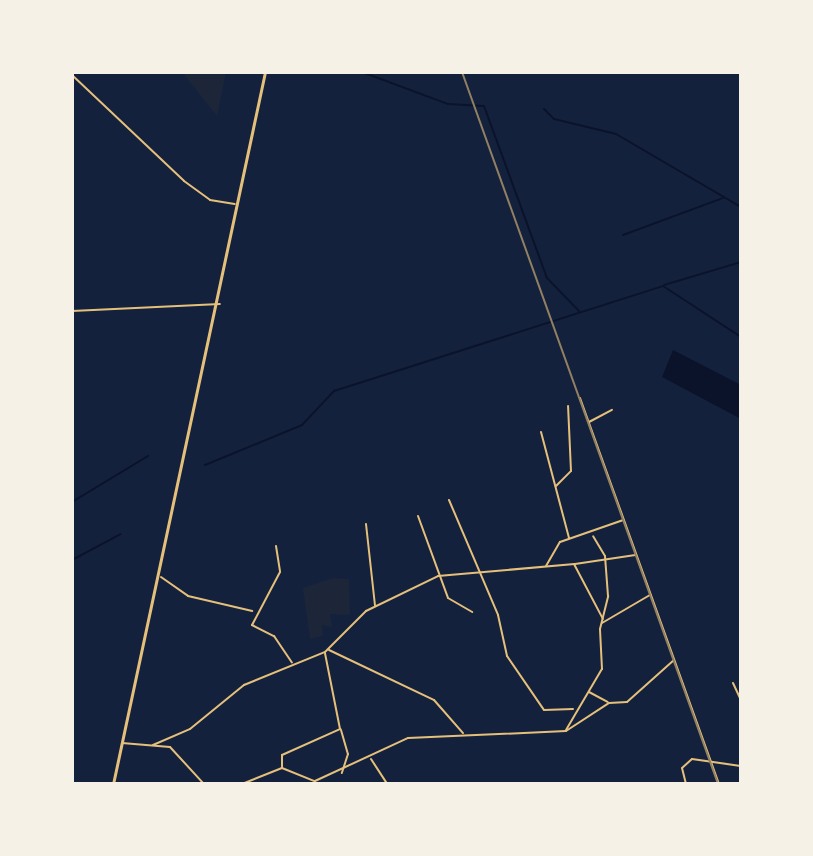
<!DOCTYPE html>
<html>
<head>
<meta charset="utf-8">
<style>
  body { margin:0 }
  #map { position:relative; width:813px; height:856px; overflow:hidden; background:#14213d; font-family:"Alegreya Sans",sans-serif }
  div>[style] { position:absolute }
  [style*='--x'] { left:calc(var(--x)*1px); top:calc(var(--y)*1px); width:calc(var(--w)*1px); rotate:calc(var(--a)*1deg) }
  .green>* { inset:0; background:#1d2539 }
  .water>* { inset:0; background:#0b132b }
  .stream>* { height:2px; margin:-1px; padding:0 1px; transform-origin:1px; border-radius:1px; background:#0b132b }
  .minor>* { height:2px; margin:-1px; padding:0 1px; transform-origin:1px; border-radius:1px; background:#e5c07b }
  .tertiary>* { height:2px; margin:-1px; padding:0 1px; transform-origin:1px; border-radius:1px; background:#e5c07b }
  .primary>* { height:3px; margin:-1.5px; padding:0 1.5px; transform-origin:1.5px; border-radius:1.5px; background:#e5c07b }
  .rail>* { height:2px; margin:-1px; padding:0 1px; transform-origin:1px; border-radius:1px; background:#918062 }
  span { translate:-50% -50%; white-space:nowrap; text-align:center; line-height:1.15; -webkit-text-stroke:6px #f6f1e7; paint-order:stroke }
  .frame { position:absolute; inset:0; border:74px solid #f6f1e7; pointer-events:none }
</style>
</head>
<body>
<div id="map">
  <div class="green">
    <div style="clip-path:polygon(182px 72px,226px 72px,217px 116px)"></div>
    <div style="clip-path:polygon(333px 578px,349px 579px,350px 615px,330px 614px,332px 627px,322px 625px,323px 636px,310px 639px,303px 588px)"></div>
  </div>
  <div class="water">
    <div style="clip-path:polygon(673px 350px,741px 385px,741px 419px,662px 377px)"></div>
  </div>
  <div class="stream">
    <div style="--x:362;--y:72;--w:92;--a:20.4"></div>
    <div style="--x:448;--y:104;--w:36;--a:3"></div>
    <div style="--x:484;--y:106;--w:183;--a:69.9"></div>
    <div style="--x:547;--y:278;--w:46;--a:45.9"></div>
    <div style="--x:544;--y:109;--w:14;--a:45"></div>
    <div style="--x:554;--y:119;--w:64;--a:13.6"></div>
    <div style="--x:616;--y:134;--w:145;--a:30.3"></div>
    <div style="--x:623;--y:235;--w:107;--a:-20.3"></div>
    <div style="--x:664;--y:285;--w:80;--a:-16.6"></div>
    <div style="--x:205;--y:465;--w:105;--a:-22.4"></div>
    <div style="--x:302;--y:425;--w:47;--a:-46.7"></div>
    <div style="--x:334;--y:391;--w:345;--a:-17.7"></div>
    <div style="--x:663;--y:286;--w:93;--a:33.2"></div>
    <div style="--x:72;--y:502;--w:89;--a:-31.2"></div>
    <div style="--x:72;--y:560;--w:55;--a:-28"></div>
  </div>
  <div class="minor">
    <div style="--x:72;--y:75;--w:154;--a:43.4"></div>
    <div style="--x:184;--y:181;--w:32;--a:36"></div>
    <div style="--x:210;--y:200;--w:25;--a:9"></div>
    <div style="--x:580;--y:398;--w:410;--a:70.2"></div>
    <div style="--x:589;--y:422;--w:26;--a:-28"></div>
    <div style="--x:541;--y:432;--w:110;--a:75.2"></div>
    <div style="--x:556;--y:486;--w:21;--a:-45"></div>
    <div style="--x:571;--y:471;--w:65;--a:-92.6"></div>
    <div style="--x:449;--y:500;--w:125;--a:66.9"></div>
    <div style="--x:498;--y:615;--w:42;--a:77.6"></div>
    <div style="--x:507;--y:656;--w:65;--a:55.6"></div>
    <div style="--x:544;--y:710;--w:29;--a:-2"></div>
    <div style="--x:418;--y:516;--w:87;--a:69.9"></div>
    <div style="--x:448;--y:598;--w:28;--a:30"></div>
    <div style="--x:366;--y:524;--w:82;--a:83.7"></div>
    <div style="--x:276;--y:546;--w:26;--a:81"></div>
    <div style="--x:280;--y:572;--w:60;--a:117.8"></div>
    <div style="--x:252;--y:625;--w:25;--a:27"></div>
    <div style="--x:274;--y:636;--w:32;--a:56"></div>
    <div style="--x:575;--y:564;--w:61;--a:-8.5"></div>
    <div style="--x:546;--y:566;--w:28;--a:-60"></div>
    <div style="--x:560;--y:542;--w:67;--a:-19.2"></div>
    <div style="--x:161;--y:577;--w:33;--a:35"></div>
    <div style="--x:188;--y:596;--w:66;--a:13.2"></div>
    <div style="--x:602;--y:623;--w:56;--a:-30.3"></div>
    <div style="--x:329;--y:650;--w:116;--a:25.5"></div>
    <div style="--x:434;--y:700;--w:44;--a:48.7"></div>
    <div style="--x:733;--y:683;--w:19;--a:65"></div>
    <div style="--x:589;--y:692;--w:21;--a:28"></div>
    <div style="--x:341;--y:730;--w:25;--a:74"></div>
    <div style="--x:348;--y:754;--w:20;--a:108"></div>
    <div style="--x:566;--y:730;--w:71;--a:-59.5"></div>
    <div style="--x:602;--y:669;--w:40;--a:-92.9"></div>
    <div style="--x:600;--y:629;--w:34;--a:-76"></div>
    <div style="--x:608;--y:596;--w:40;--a:-94.3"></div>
    <div style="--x:605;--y:556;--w:23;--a:-121"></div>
    <div style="--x:122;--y:743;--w:48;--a:4.8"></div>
    <div style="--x:170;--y:747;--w:50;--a:47.4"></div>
    <div style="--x:153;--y:745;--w:40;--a:-23.4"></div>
    <div style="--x:190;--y:729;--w:70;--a:-39.2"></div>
    <div style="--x:244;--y:685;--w:87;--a:-22.2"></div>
    <div style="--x:325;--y:652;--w:58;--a:-45"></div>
    <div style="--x:366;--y:611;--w:80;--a:-25.9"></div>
    <div style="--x:438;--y:576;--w:137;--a:-5"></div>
    <div style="--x:574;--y:564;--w:62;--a:62.2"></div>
    <div style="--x:371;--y:759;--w:30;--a:57"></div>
    <div style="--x:282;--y:768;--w:13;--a:-90"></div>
    <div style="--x:282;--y:755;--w:64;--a:-24.1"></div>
    <div style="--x:340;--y:729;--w:77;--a:-101.2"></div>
    <div style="--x:242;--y:784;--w:43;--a:-21.8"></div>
    <div style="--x:282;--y:768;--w:35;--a:22"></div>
    <div style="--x:315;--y:781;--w:102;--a:-24.8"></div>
    <div style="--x:408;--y:738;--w:158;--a:-2.5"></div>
    <div style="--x:566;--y:731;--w:51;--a:-33.1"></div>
    <div style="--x:609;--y:703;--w:18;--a:-3"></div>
    <div style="--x:627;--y:702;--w:63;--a:-41.8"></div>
    <div style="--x:686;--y:784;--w:16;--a:-104"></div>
    <div style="--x:682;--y:768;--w:13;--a:-42"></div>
    <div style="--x:692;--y:759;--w:49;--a:8.1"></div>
  </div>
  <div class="tertiary">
    <div style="--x:72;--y:311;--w:148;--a:-2.7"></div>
  </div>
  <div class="primary">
    <div style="--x:113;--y:784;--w:728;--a:-77.95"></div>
  </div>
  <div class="rail">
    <div style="--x:462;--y:72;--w:757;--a:70.22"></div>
  </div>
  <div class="frame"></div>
</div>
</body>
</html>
